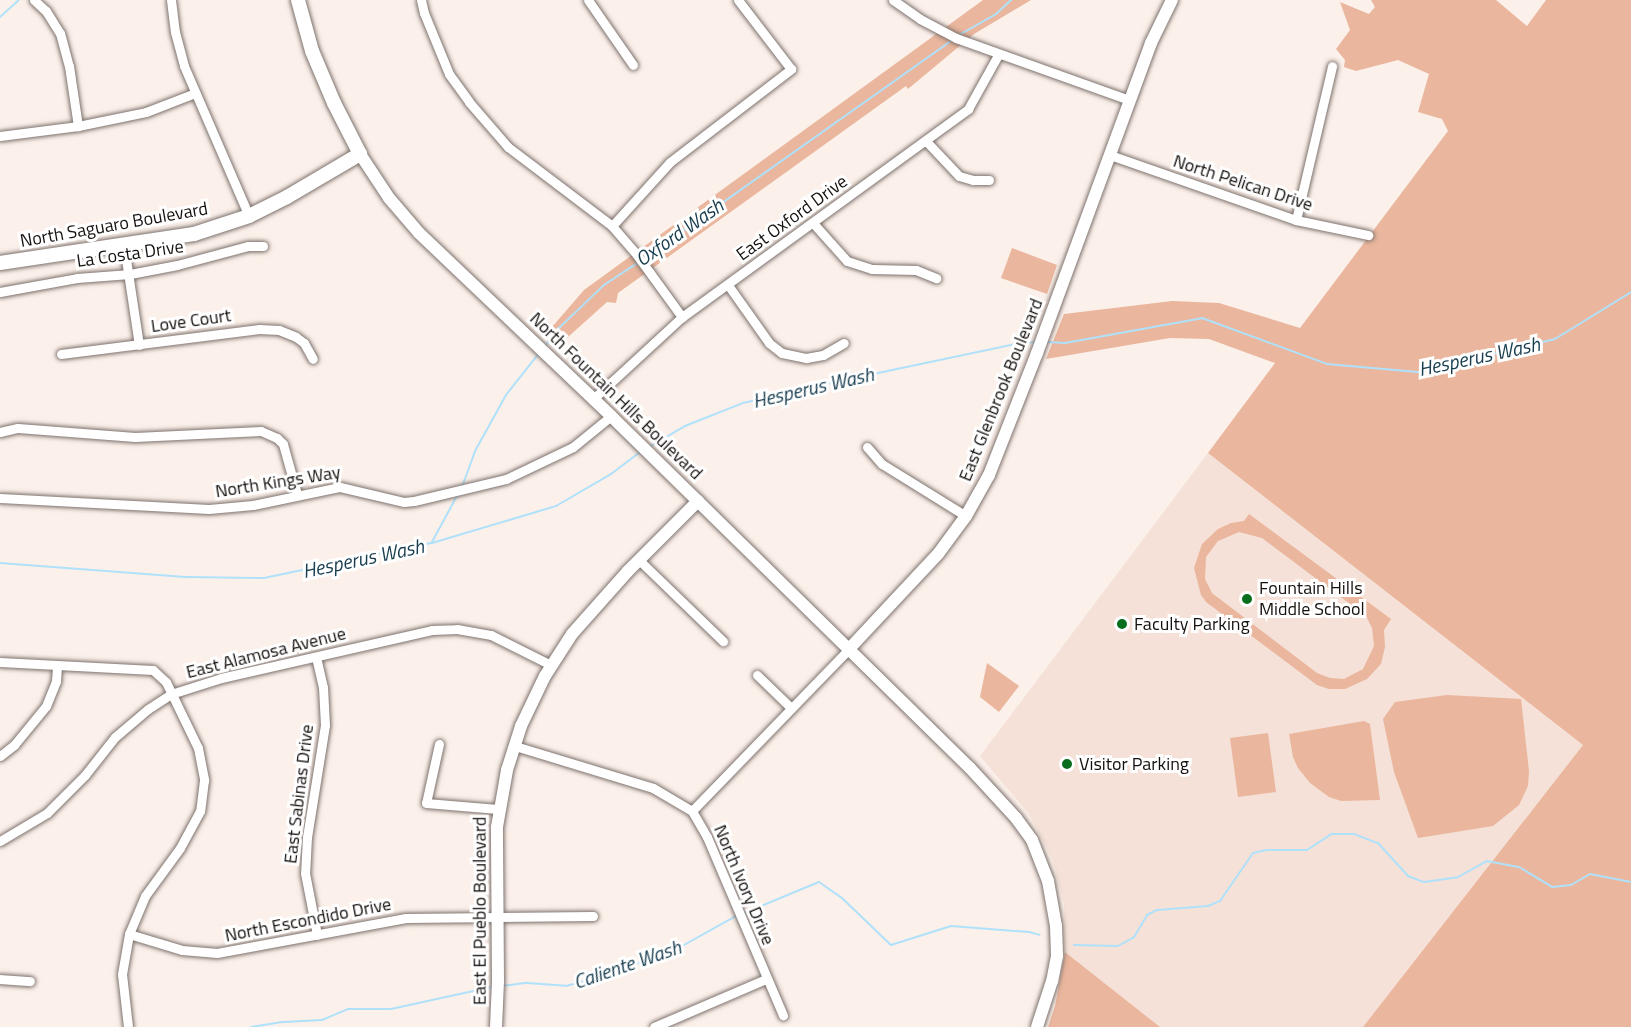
<!DOCTYPE html>
<html>
<head>
<meta charset="utf-8">
<style>
  body { margin:0 }
  #map { position:relative; width:1631px; height:1027px; overflow:hidden; background:#fcf0ea; font-family:"Titillium Web",sans-serif }
  div>[style] { position:absolute }
  [style*='--x'] { left:calc(var(--x)*1px); top:calc(var(--y)*1px); width:calc(var(--w)*1px); rotate:calc(var(--a)*1deg) }
  .built>* { inset:0; background:#f5e1d7 }
  .green>* { inset:0; background:#eab69d }
  .stream>* { height:2px; margin:-1px; padding:0 1px; transform-origin:1px; border-radius:1px; background:#b0e1fb }
  .roads { filter:drop-shadow(0 0 2px #7d726d) drop-shadow(0 0 2px #7d726d) }
  .minor>* { height:9px; margin:-4.5px; padding:0 4.5px; transform-origin:4.5px; border-radius:4.5px; background:#fff }
  .tertiary>* { height:12px; margin:-6px; padding:0 6px; transform-origin:6px; border-radius:6px; background:#fff }
  .secondary>* { height:14px; margin:-7px; padding:0 7px; transform-origin:7px; border-radius:7px; background:#fff }
  .dots>* { width:16px; height:16px; translate:-50% -50%; box-sizing:border-box; border:3px solid #fff; border-radius:50% }
  span { translate:-50% -50%; white-space:nowrap; text-align:center; line-height:1.15; -webkit-text-stroke:6px #fff; paint-order:stroke }
  .street-label { font-size:18px; color:#15110f }
  .poi-label { font-size:18px; color:#15110f }
  .left { translate:0 -50%; text-align:left }
  .water-label { font-size:20px; color:#173d4f; font-style:italic }
</style>
</head>
<body>
<div id="map">
  <div class="built">
    <div style="clip-path:polygon(1208px 453px,1583px 745px,1363px 1027px,1160px 1027px,1065px 952px,1064px 903px,1052px 858px,1029px 814px,980px 756px)"></div>
  </div>
  <div class="green">
    <div style="clip-path:polygon(983px 0,1031px 0,974px 34px,908px 89px,906px 86px,618px 293px,616px 303px,607px 302px,558px 346px,546px 334px,584px 290px)"></div>
    <div style="clip-path:polygon(1371px 0,1496px 0,1527px 26px,1546px 0,1631px 0,1631px 1027px,1363px 1027px,1583px 745px,1208px 453px,1275px 363px,1209px 339px,1170px 338px,1046px 359px,1064px 314px,1172px 301px,1219px 303px,1300px 328px,1448px 131px,1442px 119px,1418px 112px,1429px 74px,1398px 60px,1356px 71px,1344px 67px,1345px 60px,1336px 49px,1350px 30px,1340px 2px,1369px 14px,1375px 7px)"></div>
    <div style="clip-path:polygon(1012px 248px,1057px 265px,1047px 294px,1001px 278px)"></div>
    <div style="clip-path:polygon(evenodd,1249px 514px,1391px 619px,1384px 630px,1385px 647px,1381px 664px,1367px 679px,1345px 689px,1329px 689px,1317px 685px,1206px 602px,1201px 595px,1194px 568px,1202px 544px,1218px 529px,1231px 523px,1244px 521px,1249px 514px,1239px 532px,1262px 538px,1366px 616px,1372px 628px,1374px 646px,1363px 669px,1344px 679px,1330px 678px,1317px 673px,1212px 593px,1205px 579px,1206px 557px,1218px 541px,1239px 532px)"></div>
    <div style="clip-path:polygon(987px 663px,1019px 686px,999px 712px,980px 697px)"></div>
    <div style="clip-path:polygon(1447px 695px,1521px 699px,1529px 771px,1528px 786px,1519px 805px,1493px 826px,1418px 838px,1394px 772px,1383px 719px,1395px 702px)"></div>
    <div style="clip-path:polygon(1364px 721px,1370px 724px,1380px 800px,1341px 801px,1329px 797px,1310px 783px,1298px 768px,1293px 757px,1289px 734px)"></div>
    <div style="clip-path:polygon(1268px 733px,1276px 792px,1238px 797px,1230px 738px)"></div>
    <div style="clip-path:polygon(1065px 952px,1160px 1027px,1048px 1027px,1055px 1006px)"></div>
  </div>
  <div class="stream">
    <div style="--x:0;--y:17;--w:25;--a:-42"></div>
    <div style="--x:959;--y:35;--w:43;--a:-29.6"></div>
    <div style="--x:996;--y:14;--w:21;--a:-43"></div>
    <div style="--x:643;--y:259;--w:379;--a:-35.3"></div>
    <div style="--x:1047;--y:342;--w:18;--a:3"></div>
    <div style="--x:1065;--y:343;--w:139;--a:-10.3"></div>
    <div style="--x:1202;--y:318;--w:133;--a:20.2"></div>
    <div style="--x:1327;--y:364;--w:91;--a:5"></div>
    <div style="--x:1418;--y:372;--w:141;--a:-13.5"></div>
    <div style="--x:1555;--y:339;--w:89;--a:-31.7"></div>
    <div style="--x:545;--y:346;--w:24;--a:-52"></div>
    <div style="--x:560;--y:327;--w:61;--a:-43.7"></div>
    <div style="--x:604;--y:285;--w:42;--a:-33.3"></div>
    <div style="--x:649;--y:447;--w:42;--a:-30.3"></div>
    <div style="--x:685;--y:426;--w:62;--a:-21.6"></div>
    <div style="--x:743;--y:403;--w:99;--a:-12.8"></div>
    <div style="--x:840;--y:381;--w:185;--a:-11.9"></div>
    <div style="--x:1021;--y:343;--w:14;--a:-4"></div>
    <div style="--x:462;--y:487;--w:38;--a:-70"></div>
    <div style="--x:475;--y:451;--w:64;--a:-61"></div>
    <div style="--x:506;--y:395;--w:55;--a:-51.7"></div>
    <div style="--x:432;--y:542;--w:55;--a:-61.6"></div>
    <div style="--x:0;--y:563;--w:189;--a:4.3"></div>
    <div style="--x:188;--y:577;--w:76;--a:0.8"></div>
    <div style="--x:264;--y:578;--w:172;--a:-11.8"></div>
    <div style="--x:432;--y:543;--w:129;--a:-16.6"></div>
    <div style="--x:556;--y:506;--w:64;--a:-30.2"></div>
    <div style="--x:611;--y:474;--w:39;--a:-37"></div>
    <div style="--x:744;--y:913;--w:81;--a:-22.5"></div>
    <div style="--x:819;--y:882;--w:29;--a:35"></div>
    <div style="--x:843;--y:899;--w:66;--a:43.8"></div>
    <div style="--x:891;--y:945;--w:63;--a:-17.6"></div>
    <div style="--x:951;--y:926;--w:78;--a:4.4"></div>
    <div style="--x:1029;--y:932;--w:11;--a:15"></div>
    <div style="--x:1074;--y:945;--w:44;--a:1.3"></div>
    <div style="--x:1118;--y:946;--w:18;--a:-29"></div>
    <div style="--x:1134;--y:937;--w:26;--a:-59"></div>
    <div style="--x:1147;--y:915;--w:11;--a:-27"></div>
    <div style="--x:1157;--y:910;--w:51;--a:-4.5"></div>
    <div style="--x:1208;--y:906;--w:13;--a:-23"></div>
    <div style="--x:1220;--y:901;--w:58;--a:-55.5"></div>
    <div style="--x:1253;--y:853;--w:14;--a:-12"></div>
    <div style="--x:1267;--y:850;--w:40;--a:0"></div>
    <div style="--x:1307;--y:850;--w:30;--a:-33"></div>
    <div style="--x:1332;--y:834;--w:22;--a:0"></div>
    <div style="--x:1354;--y:834;--w:26;--a:21"></div>
    <div style="--x:1378;--y:843;--w:45;--a:47.7"></div>
    <div style="--x:1408;--y:876;--w:17;--a:21"></div>
    <div style="--x:1424;--y:882;--w:34;--a:-8"></div>
    <div style="--x:1458;--y:877;--w:33;--a:-29"></div>
    <div style="--x:1487;--y:861;--w:33;--a:11"></div>
    <div style="--x:1519;--y:867;--w:39;--a:31"></div>
    <div style="--x:1552;--y:887;--w:19;--a:-6"></div>
    <div style="--x:1571;--y:885;--w:22;--a:-30"></div>
    <div style="--x:1590;--y:874;--w:42;--a:11"></div>
    <div style="--x:501;--y:986;--w:26;--a:-7"></div>
    <div style="--x:527;--y:983;--w:39;--a:4"></div>
    <div style="--x:566;--y:986;--w:35;--a:-15"></div>
    <div style="--x:600;--y:977;--w:80;--a:-19.8"></div>
    <div style="--x:675;--y:950;--w:72;--a:-29.1"></div>
    <div style="--x:251;--y:1027;--w:33;--a:-9"></div>
    <div style="--x:284;--y:1022;--w:38;--a:-3"></div>
    <div style="--x:322;--y:1020;--w:28;--a:-23"></div>
    <div style="--x:348;--y:1009;--w:43;--a:0"></div>
    <div style="--x:391;--y:1009;--w:103;--a:-12.3"></div>
  </div>
  <div class="roads">
    <div class="minor">
      <div style="--x:34;--y:0;--w:16;--a:43"></div>
      <div style="--x:46;--y:11;--w:26;--a:58"></div>
      <div style="--x:60;--y:33;--w:34;--a:75"></div>
      <div style="--x:69;--y:66;--w:61;--a:81.5"></div>
      <div style="--x:171;--y:0;--w:32;--a:83"></div>
      <div style="--x:175;--y:32;--w:35;--a:75"></div>
      <div style="--x:184;--y:66;--w:163;--a:66.6"></div>
      <div style="--x:421;--y:0;--w:13;--a:77"></div>
      <div style="--x:424;--y:13;--w:66;--a:67.7"></div>
      <div style="--x:449;--y:74;--w:34;--a:54"></div>
      <div style="--x:469;--y:102;--w:60;--a:49.1"></div>
      <div style="--x:508;--y:147;--w:131;--a:37.2"></div>
      <div style="--x:612;--y:226;--w:38;--a:49"></div>
      <div style="--x:637;--y:255;--w:77;--a:54"></div>
      <div style="--x:588;--y:0;--w:79;--a:55.3"></div>
      <div style="--x:893;--y:0;--w:33;--a:35"></div>
      <div style="--x:920;--y:19;--w:41;--a:27.8"></div>
      <div style="--x:956;--y:38;--w:184;--a:19.7"></div>
      <div style="--x:0;--y:136;--w:79;--a:-7.3"></div>
      <div style="--x:78;--y:126;--w:69;--a:-11.6"></div>
      <div style="--x:146;--y:112;--w:53;--a:-21.2"></div>
      <div style="--x:926;--y:141;--w:48;--a:46.7"></div>
      <div style="--x:959;--y:176;--w:15;--a:16"></div>
      <div style="--x:973;--y:180;--w:16;--a:0"></div>
      <div style="--x:1110;--y:155;--w:197;--a:19.3"></div>
      <div style="--x:1296;--y:220;--w:74;--a:11.8"></div>
      <div style="--x:1296;--y:220;--w:158;--a:-76.8"></div>
      <div style="--x:813;--y:223;--w:51;--a:48.2"></div>
      <div style="--x:847;--y:261;--w:26;--a:18"></div>
      <div style="--x:872;--y:269;--w:44;--a:1.3"></div>
      <div style="--x:916;--y:270;--w:22;--a:22"></div>
      <div style="--x:612;--y:226;--w:86;--a:-47.8"></div>
      <div style="--x:670;--y:162;--w:153;--a:-37.5"></div>
      <div style="--x:791;--y:69;--w:87;--a:-127.5"></div>
      <div style="--x:124;--y:246;--w:100;--a:81.4"></div>
      <div style="--x:728;--y:285;--w:71;--a:54.7"></div>
      <div style="--x:769;--y:343;--w:16;--a:38"></div>
      <div style="--x:782;--y:353;--w:25;--a:12"></div>
      <div style="--x:806;--y:358;--w:17;--a:-10"></div>
      <div style="--x:823;--y:355;--w:24;--a:-30"></div>
      <div style="--x:0;--y:292;--w:78;--a:-10.3"></div>
      <div style="--x:77;--y:278;--w:53;--a:-4.3"></div>
      <div style="--x:130;--y:274;--w:48;--a:-10.8"></div>
      <div style="--x:177;--y:265;--w:73;--a:-15"></div>
      <div style="--x:248;--y:246;--w:15;--a:0"></div>
      <div style="--x:61;--y:354;--w:200;--a:-7.2"></div>
      <div style="--x:259;--y:329;--w:20;--a:3"></div>
      <div style="--x:279;--y:330;--w:18;--a:22"></div>
      <div style="--x:296;--y:337;--w:10;--a:37"></div>
      <div style="--x:304;--y:343;--w:18;--a:61"></div>
      <div style="--x:593;--y:399;--w:121;--a:-42.7"></div>
      <div style="--x:682;--y:317;--w:354;--a:-36"></div>
      <div style="--x:968;--y:109;--w:62;--a:-60.9"></div>
      <div style="--x:0;--y:432;--w:18;--a:-13"></div>
      <div style="--x:18;--y:428;--w:117;--a:4.4"></div>
      <div style="--x:135;--y:437;--w:126;--a:-2.7"></div>
      <div style="--x:261;--y:431;--w:17;--a:24"></div>
      <div style="--x:277;--y:438;--w:8;--a:45"></div>
      <div style="--x:283;--y:444;--w:52;--a:74.4"></div>
      <div style="--x:867;--y:447;--w:23;--a:49"></div>
      <div style="--x:882;--y:464;--w:99;--a:31.8"></div>
      <div style="--x:0;--y:498;--w:209;--a:3"></div>
      <div style="--x:209;--y:509;--w:44;--a:-5.2"></div>
      <div style="--x:253;--y:505;--w:89;--a:-11.7"></div>
      <div style="--x:340;--y:487;--w:66;--a:13.2"></div>
      <div style="--x:404;--y:502;--w:10;--a:-6"></div>
      <div style="--x:414;--y:501;--w:95;--a:-13.4"></div>
      <div style="--x:506;--y:479;--w:74;--a:-25.5"></div>
      <div style="--x:573;--y:447;--w:49;--a:-39.2"></div>
      <div style="--x:639;--y:560;--w:117;--a:44"></div>
      <div style="--x:316;--y:657;--w:31;--a:77"></div>
      <div style="--x:323;--y:687;--w:38;--a:87"></div>
      <div style="--x:325;--y:725;--w:113;--a:99.1"></div>
      <div style="--x:307;--y:837;--w:36;--a:93"></div>
      <div style="--x:305;--y:873;--w:63;--a:79"></div>
      <div style="--x:0;--y:662;--w:153;--a:3"></div>
      <div style="--x:153;--y:670;--w:18;--a:43"></div>
      <div style="--x:166;--y:682;--w:73;--a:64.1"></div>
      <div style="--x:198;--y:748;--w:33;--a:79"></div>
      <div style="--x:204;--y:780;--w:31;--a:97"></div>
      <div style="--x:200;--y:811;--w:42;--a:118.4"></div>
      <div style="--x:180;--y:848;--w:59;--a:126.1"></div>
      <div style="--x:145;--y:896;--w:41;--a:112.8"></div>
      <div style="--x:129;--y:934;--w:41;--a:99.9"></div>
      <div style="--x:122;--y:974;--w:53;--a:83.5"></div>
      <div style="--x:757;--y:675;--w:47;--a:44.1"></div>
      <div style="--x:439;--y:744;--w:60;--a:102.4"></div>
      <div style="--x:426;--y:803;--w:72;--a:4.8"></div>
      <div style="--x:515;--y:746;--w:144;--a:16.9"></div>
      <div style="--x:653;--y:788;--w:45;--a:30.5"></div>
      <div style="--x:692;--y:811;--w:30;--a:60"></div>
      <div style="--x:707;--y:837;--w:194;--a:66.9"></div>
      <div style="--x:0;--y:756;--w:18;--a:-38"></div>
      <div style="--x:14;--y:745;--w:50;--a:-50.6"></div>
      <div style="--x:46;--y:706;--w:27;--a:-68"></div>
      <div style="--x:56;--y:681;--w:15;--a:-86"></div>
      <div style="--x:692;--y:811;--w:226;--a:-45.9"></div>
      <div style="--x:0;--y:841;--w:55;--a:-30.8"></div>
      <div style="--x:47;--y:813;--w:54;--a:-45"></div>
      <div style="--x:85;--y:775;--w:48;--a:-51.7"></div>
      <div style="--x:115;--y:737;--w:43;--a:-40.3"></div>
      <div style="--x:148;--y:709;--w:27;--a:-33"></div>
      <div style="--x:171;--y:694;--w:52;--a:-17.7"></div>
      <div style="--x:221;--y:678;--w:216;--a:-12.8"></div>
      <div style="--x:432;--y:630;--w:25;--a:-2"></div>
      <div style="--x:457;--y:629;--w:35;--a:10"></div>
      <div style="--x:491;--y:635;--w:67;--a:26.6"></div>
      <div style="--x:129;--y:934;--w:55;--a:16.8"></div>
      <div style="--x:182;--y:950;--w:35;--a:5"></div>
      <div style="--x:217;--y:953;--w:192;--a:-10.5"></div>
      <div style="--x:406;--y:918;--w:187;--a:-0.6"></div>
      <div style="--x:0;--y:979;--w:30;--a:4"></div>
      <div style="--x:654;--y:1027;--w:122;--a:-23.2"></div>
    </div>
    <div class="tertiary">
      <div style="--x:360;--y:154;--w:53;--a:56.6"></div>
      <div style="--x:389;--y:198;--w:46;--a:49.4"></div>
      <div style="--x:419;--y:233;--w:265;--a:43.6"></div>
      <div style="--x:611;--y:416;--w:503;--a:44.44"></div>
      <div style="--x:970;--y:768;--w:68;--a:47.4"></div>
      <div style="--x:1016;--y:818;--w:27;--a:54"></div>
      <div style="--x:1032;--y:840;--w:44;--a:68.7"></div>
      <div style="--x:1048;--y:881;--w:46;--a:79.9"></div>
      <div style="--x:1056;--y:926;--w:30;--a:88"></div>
      <div style="--x:1057;--y:956;--w:25;--a:101"></div>
      <div style="--x:1052;--y:981;--w:48;--a:108.1"></div>
      <div style="--x:849;--y:649;--w:130;--a:-46.9"></div>
      <div style="--x:938;--y:554;--w:47;--a:-53.6"></div>
      <div style="--x:966;--y:516;--w:47;--a:-60.7"></div>
      <div style="--x:989;--y:475;--w:131;--a:-68.5"></div>
      <div style="--x:1037;--y:353;--w:330;--a:-69.8"></div>
      <div style="--x:1151;--y:43;--w:48;--a:-64"></div>
      <div style="--x:496;--y:1027;--w:45;--a:-87.5"></div>
      <div style="--x:498;--y:982;--w:155;--a:-90.4"></div>
      <div style="--x:497;--y:827;--w:58;--a:-80"></div>
      <div style="--x:507;--y:770;--w:46;--a:-72.3"></div>
      <div style="--x:521;--y:726;--w:55;--a:-64.4"></div>
      <div style="--x:545;--y:676;--w:50;--a:-57.3"></div>
      <div style="--x:572;--y:634;--w:84;--a:-48.4"></div>
      <div style="--x:628;--y:571;--w:99;--a:-45"></div>
    </div>
    <div class="secondary">
      <div style="--x:0;--y:263;--w:196;--a:-8.5"></div>
      <div style="--x:194;--y:234;--w:58;--a:-18.1"></div>
      <div style="--x:249;--y:216;--w:42;--a:-26.6"></div>
      <div style="--x:287;--y:197;--w:85;--a:-30.5"></div>
      <div style="--x:360;--y:154;--w:57;--a:-117"></div>
      <div style="--x:334;--y:103;--w:56;--a:-112.9"></div>
      <div style="--x:312;--y:51;--w:53;--a:-105.4"></div>
    </div>
  </div>
  <div class="dots">
    <div style="left:1247px;top:599px;background:#076e1d"></div>
    <div style="left:1122px;top:624px;background:#076e1d"></div>
    <div style="left:1067px;top:764px;background:#076e1d"></div>
  </div>
  <div class="street-label">
    <span style="left:1243px;top:183px;rotate:18deg">North Pelican Drive</span>
    <span style="left:792px;top:218px;rotate:-36deg">East Oxford Drive</span>
    <span style="left:114px;top:225px;rotate:-10deg">North Saguaro Boulevard</span>
    <span style="left:130px;top:254px;rotate:-8deg">La Costa Drive</span>
    <span style="left:191px;top:321px;rotate:-8deg">Love Court</span>
    <span style="left:1001px;top:390px;rotate:-68deg">East Glenbrook Boulevard</span>
    <span style="left:616px;top:396px;rotate:44deg">North Fountain Hills Boulevard</span>
    <span style="left:278px;top:482px;rotate:-9deg">North Kings Way</span>
    <span style="left:266px;top:653px;rotate:-14deg">East Alamosa Avenue</span>
    <span style="left:299px;top:794px;rotate:-83deg">East Sabinas Drive</span>
    <span style="left:744px;top:885px;rotate:67deg">North Ivory Drive</span>
    <span style="left:480px;top:911px;rotate:-90deg">East El Pueblo Boulevard</span>
    <span style="left:308px;top:920px;rotate:-11deg">North Escondido Drive</span>
  </div>
  <div class="poi-label">
    <span class="left" style="left:1259px;top:599px">Fountain Hills<br>Middle School</span>
    <span class="left" style="left:1134px;top:624px">Faculty Parking</span>
    <span class="left" style="left:1079px;top:764px">Visitor Parking</span>
  </div>
  <div class="water-label">
    <span style="left:679px;top:232px;rotate:-35deg">Oxford Wash</span>
    <span style="left:1479px;top:356px;rotate:-12deg">Hesperus Wash</span>
    <span style="left:813px;top:387px;rotate:-13deg">Hesperus Wash</span>
    <span style="left:363px;top:558px;rotate:-12deg">Hesperus Wash</span>
    <span style="left:627px;top:964px;rotate:-19deg">Caliente Wash</span>
  </div>
</div>
</body>
</html>
